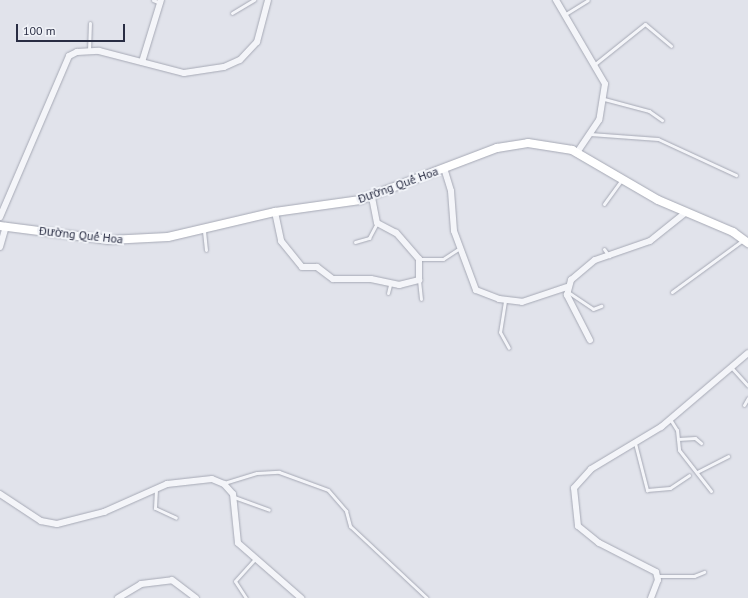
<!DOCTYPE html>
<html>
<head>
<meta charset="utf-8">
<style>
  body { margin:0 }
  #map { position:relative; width:748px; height:598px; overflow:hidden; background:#e1e3eb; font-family:"PT Sans",sans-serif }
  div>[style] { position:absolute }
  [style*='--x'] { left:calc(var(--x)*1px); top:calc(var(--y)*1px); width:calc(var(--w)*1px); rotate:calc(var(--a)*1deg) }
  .roads { filter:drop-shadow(0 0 1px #a6a9b5) drop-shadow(0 0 1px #a6a9b5) }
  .lane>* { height:3px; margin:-1.5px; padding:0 1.5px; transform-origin:1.5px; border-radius:1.5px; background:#f4f5f9 }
  .street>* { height:6px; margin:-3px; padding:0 3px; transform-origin:3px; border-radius:3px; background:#f4f5f9 }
  .secondary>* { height:8px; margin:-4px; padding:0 4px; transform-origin:4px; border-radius:4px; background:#fff }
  span { translate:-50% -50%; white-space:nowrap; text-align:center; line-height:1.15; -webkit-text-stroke:4px #f1f3f8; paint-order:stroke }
  .street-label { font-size:12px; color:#292d43 }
  .scale { position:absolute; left:16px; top:24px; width:109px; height:18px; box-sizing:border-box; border:2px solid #292d43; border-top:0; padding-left:5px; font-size:12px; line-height:14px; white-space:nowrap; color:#292d43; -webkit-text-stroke:3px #f1f3f8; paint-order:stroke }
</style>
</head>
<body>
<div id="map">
  <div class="roads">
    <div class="lane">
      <div style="--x:153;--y:0;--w:8;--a:23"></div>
      <div style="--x:232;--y:13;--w:26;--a:-31"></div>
      <div style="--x:564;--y:15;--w:28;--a:-32"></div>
      <div style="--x:89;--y:51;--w:28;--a:-88"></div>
      <div style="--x:595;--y:64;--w:64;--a:-38.7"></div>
      <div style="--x:645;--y:24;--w:34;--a:40"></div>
      <div style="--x:604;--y:99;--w:47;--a:14.9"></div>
      <div style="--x:649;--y:111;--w:16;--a:35"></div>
      <div style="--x:590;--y:134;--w:68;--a:4.2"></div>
      <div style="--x:658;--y:139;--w:86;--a:24.8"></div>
      <div style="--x:604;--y:204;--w:29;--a:-54"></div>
      <div style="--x:204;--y:231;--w:19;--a:84"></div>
      <div style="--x:355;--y:242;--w:15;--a:-16"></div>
      <div style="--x:369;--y:238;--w:17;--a:-62"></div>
      <div style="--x:604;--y:249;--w:9;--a:54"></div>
      <div style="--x:419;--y:259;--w:24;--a:0"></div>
      <div style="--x:443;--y:259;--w:20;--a:-33"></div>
      <div style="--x:419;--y:280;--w:19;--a:84"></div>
      <div style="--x:568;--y:292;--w:30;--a:34"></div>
      <div style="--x:593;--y:309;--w:9;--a:-21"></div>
      <div style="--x:672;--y:292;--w:88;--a:-36.2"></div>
      <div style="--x:388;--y:293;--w:8;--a:-76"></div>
      <div style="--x:505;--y:301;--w:31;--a:99"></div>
      <div style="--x:500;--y:332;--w:18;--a:61"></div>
      <div style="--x:731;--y:367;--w:25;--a:48"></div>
      <div style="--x:744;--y:405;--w:8;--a:-60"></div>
      <div style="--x:670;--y:419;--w:13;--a:58"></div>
      <div style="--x:677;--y:430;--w:20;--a:84"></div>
      <div style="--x:679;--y:450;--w:52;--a:52"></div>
      <div style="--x:678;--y:439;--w:17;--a:-3"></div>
      <div style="--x:695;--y:438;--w:8;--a:40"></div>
      <div style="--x:635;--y:443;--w:49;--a:75.7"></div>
      <div style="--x:647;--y:490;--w:23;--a:-5"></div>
      <div style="--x:670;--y:488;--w:23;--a:-34"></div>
      <div style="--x:697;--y:472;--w:35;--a:-27"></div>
      <div style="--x:224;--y:483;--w:34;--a:-17"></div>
      <div style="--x:257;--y:473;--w:22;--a:-3"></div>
      <div style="--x:279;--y:472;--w:52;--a:20.2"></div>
      <div style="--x:328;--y:490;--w:28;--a:49"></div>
      <div style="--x:346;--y:511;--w:16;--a:75"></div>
      <div style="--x:350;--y:526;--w:105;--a:43.1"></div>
      <div style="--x:156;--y:489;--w:19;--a:93"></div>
      <div style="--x:155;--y:508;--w:23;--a:25"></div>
      <div style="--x:234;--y:497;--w:37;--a:20"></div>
      <div style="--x:658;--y:576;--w:36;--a:0"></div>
      <div style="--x:694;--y:576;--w:11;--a:-22"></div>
      <div style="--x:246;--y:598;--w:20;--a:-123"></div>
      <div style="--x:235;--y:581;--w:31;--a:-48"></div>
    </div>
    <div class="street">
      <div style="--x:556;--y:0;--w:97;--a:59.7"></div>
      <div style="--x:605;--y:84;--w:36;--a:99"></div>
      <div style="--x:599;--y:120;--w:40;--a:124"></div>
      <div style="--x:142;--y:62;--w:65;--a:-73"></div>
      <div style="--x:444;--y:168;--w:24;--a:73"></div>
      <div style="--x:451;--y:191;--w:40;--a:85.7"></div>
      <div style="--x:454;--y:231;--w:63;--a:69.6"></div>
      <div style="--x:476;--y:290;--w:25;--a:21"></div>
      <div style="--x:499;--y:299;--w:23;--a:7"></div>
      <div style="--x:522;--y:302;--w:47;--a:-18.4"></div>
      <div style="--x:275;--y:212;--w:30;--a:78"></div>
      <div style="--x:281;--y:241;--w:33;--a:51"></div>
      <div style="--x:302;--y:267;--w:15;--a:0"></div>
      <div style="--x:317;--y:267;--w:20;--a:37"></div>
      <div style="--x:333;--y:279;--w:38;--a:0"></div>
      <div style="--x:371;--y:279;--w:29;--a:12"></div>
      <div style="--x:399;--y:285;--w:21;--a:-14"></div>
      <div style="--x:419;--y:280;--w:21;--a:-90"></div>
      <div style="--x:419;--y:259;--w:35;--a:-131"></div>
      <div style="--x:396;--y:233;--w:21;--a:-152"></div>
      <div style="--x:377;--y:223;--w:26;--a:-101"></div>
      <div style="--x:0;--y:217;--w:175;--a:-66.8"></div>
      <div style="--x:69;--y:56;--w:9;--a:-27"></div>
      <div style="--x:77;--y:52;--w:22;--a:-3"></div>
      <div style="--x:99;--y:51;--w:88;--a:14.5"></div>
      <div style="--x:184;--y:73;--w:40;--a:-8.5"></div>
      <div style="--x:224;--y:67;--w:17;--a:-24"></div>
      <div style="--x:240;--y:60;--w:25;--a:-47"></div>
      <div style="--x:257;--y:42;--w:43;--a:-75.3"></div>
      <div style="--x:0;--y:247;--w:22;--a:-74"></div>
      <div style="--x:590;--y:340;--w:51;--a:-117.1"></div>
      <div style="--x:567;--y:295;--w:16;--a:-75"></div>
      <div style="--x:571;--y:280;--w:31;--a:-40"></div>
      <div style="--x:595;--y:260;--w:58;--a:-19.1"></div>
      <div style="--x:650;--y:241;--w:45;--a:-38.7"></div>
      <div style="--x:0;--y:494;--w:49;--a:33.4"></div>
      <div style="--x:41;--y:521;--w:16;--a:11"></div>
      <div style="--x:57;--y:524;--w:49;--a:-14.3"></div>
      <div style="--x:104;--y:512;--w:69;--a:-24"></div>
      <div style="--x:167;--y:484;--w:45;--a:-6.3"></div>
      <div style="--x:212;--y:479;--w:13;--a:23"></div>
      <div style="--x:224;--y:484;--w:13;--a:48"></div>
      <div style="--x:233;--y:494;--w:49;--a:84.2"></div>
      <div style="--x:238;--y:543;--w:84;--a:41.1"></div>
      <div style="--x:118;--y:598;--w:27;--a:-31"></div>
      <div style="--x:141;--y:584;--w:31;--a:-7"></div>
      <div style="--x:172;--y:580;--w:30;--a:37"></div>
      <div style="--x:651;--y:598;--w:19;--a:-69"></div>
      <div style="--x:658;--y:580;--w:8;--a:-104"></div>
      <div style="--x:656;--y:572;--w:64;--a:-153"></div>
      <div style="--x:599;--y:543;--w:27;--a:-141"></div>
      <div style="--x:578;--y:526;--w:38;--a:-96"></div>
      <div style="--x:574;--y:488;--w:25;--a:-48"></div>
      <div style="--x:591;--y:469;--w:82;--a:-31"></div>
      <div style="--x:661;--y:427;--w:114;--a:-40.4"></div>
    </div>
    <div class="secondary">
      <div style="--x:0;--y:226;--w:110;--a:7.3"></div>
      <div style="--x:109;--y:240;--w:59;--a:-2.9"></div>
      <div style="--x:168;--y:237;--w:110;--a:-13.2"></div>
      <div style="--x:275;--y:212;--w:86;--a:-8"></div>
      <div style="--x:360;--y:200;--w:147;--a:-20.8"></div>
      <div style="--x:497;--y:148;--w:31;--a:-9"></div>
      <div style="--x:528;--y:143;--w:45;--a:9"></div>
      <div style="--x:572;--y:150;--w:99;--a:30.2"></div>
      <div style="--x:658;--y:200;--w:82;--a:23.1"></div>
      <div style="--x:733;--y:232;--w:19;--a:36"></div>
    </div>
  </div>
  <div class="street-label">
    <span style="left:398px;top:185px;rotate:-20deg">Đường Quế Hoa</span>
    <span style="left:81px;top:235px;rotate:6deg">Đường Quế Hoa</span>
  </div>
  <div class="scale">100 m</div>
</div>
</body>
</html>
